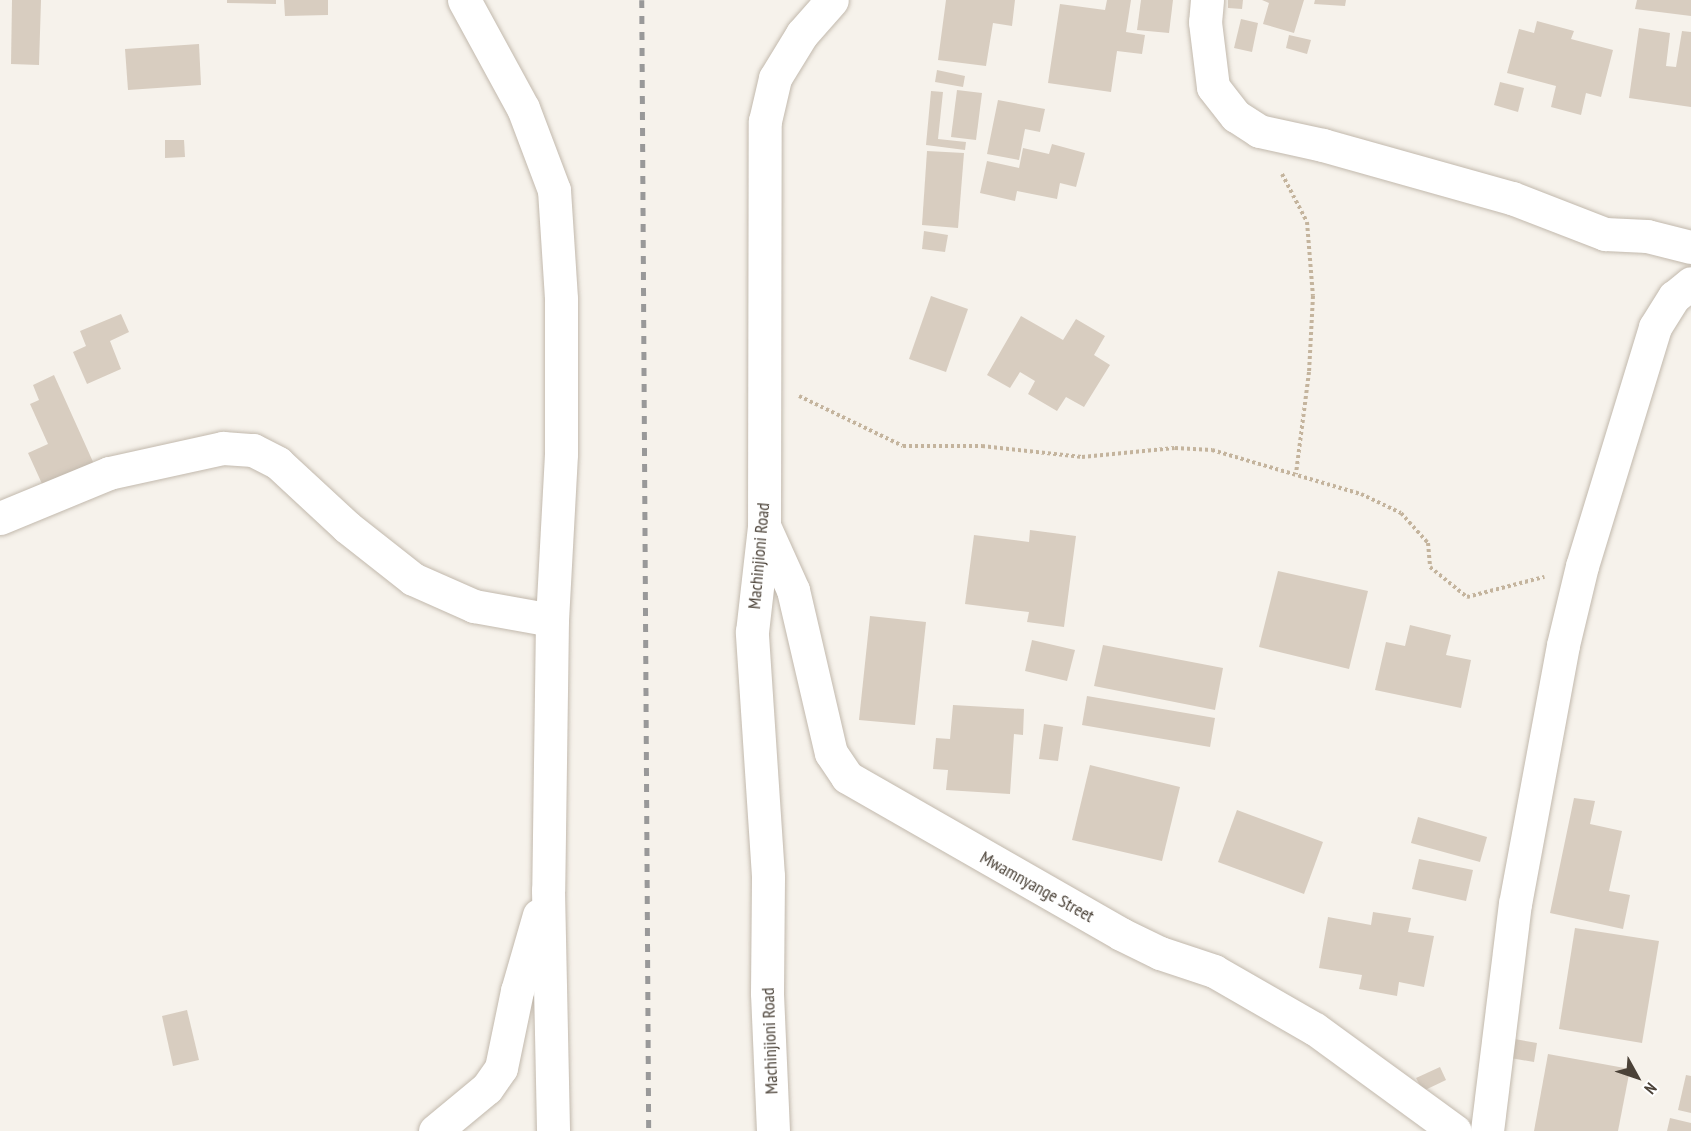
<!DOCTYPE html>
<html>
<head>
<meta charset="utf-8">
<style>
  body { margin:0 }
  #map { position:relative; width:1691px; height:1131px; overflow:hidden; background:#f6f2eb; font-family:"PT Sans Narrow",sans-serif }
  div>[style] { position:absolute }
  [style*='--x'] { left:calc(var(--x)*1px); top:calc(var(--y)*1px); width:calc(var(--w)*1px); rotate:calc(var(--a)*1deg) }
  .building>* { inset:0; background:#d8cdc0 }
  .path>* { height:4px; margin-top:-2px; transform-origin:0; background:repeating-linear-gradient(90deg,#c4b49d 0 3px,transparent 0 6px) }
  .roads { filter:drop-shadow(0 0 2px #c2b9ad) drop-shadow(0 0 2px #c2b9ad) }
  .street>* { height:33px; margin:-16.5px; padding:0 16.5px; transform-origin:16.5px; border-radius:16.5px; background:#fff }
  .rail>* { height:4.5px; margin-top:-2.25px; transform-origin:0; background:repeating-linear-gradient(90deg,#999 0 8px,transparent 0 16px) }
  span { translate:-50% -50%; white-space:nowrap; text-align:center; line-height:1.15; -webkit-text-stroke:4.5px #fff; paint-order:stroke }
  .street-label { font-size:18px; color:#4b4238 }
  .north { position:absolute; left:1607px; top:1047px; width:60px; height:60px; -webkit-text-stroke:4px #fff; paint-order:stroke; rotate:130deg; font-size:16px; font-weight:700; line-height:24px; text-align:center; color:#4b4238 }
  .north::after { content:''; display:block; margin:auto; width:21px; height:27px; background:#4b4238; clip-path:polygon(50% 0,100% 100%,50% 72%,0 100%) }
</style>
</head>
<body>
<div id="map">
  <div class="building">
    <div style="clip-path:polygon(12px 0,41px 0,39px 65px,11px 64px)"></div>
    <div style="clip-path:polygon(227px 0,276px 0,276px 4px,227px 3px)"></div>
    <div style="clip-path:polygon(284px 0,328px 0,328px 15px,285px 16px)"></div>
    <div style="clip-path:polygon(946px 0,1015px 0,1012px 26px,993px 23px,986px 66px,938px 60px)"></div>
    <div style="clip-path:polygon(1107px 0,1131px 0,1126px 32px,1145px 35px,1142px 54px,1117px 51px,1111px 92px,1048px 83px,1060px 4px,1105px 10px)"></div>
    <div style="clip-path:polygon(1141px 0,1173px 0,1169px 33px,1137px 30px)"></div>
    <div style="clip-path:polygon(1228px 0,1243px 0,1242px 9px,1228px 8px)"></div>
    <div style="clip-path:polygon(1262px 0,1304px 0,1294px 33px,1263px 24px,1269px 3px)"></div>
    <div style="clip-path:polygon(1315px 0,1346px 0,1345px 6px,1314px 4px)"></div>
    <div style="clip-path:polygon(1637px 0,1691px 0,1691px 16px,1635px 9px)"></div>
    <div style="clip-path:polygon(1241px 19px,1258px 23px,1252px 52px,1234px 48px)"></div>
    <div style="clip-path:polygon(1537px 21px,1574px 31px,1571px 39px,1613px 50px,1601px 97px,1586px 93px,1581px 115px,1551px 107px,1556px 86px,1507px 73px,1519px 29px,1534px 33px)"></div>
    <div style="clip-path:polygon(1639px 28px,1670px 33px,1666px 66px,1676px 67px,1682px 31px,1691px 32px,1691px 107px,1629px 98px)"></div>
    <div style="clip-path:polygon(1289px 35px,1311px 40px,1307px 54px,1286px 48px)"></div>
    <div style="clip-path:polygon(199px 44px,201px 85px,128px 90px,125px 49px)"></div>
    <div style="clip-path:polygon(937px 70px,965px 76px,963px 87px,935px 82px)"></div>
    <div style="clip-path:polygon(1500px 82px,1524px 88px,1518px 112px,1494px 105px)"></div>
    <div style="clip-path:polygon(957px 90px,982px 93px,976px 140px,951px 137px)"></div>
    <div style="clip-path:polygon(931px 91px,943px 92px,938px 139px,966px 142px,965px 150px,926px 145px)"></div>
    <div style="clip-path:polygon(998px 100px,1045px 109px,1040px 132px,1025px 129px,1019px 160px,987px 154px)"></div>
    <div style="clip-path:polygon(165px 140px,184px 140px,185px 157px,165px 158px)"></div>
    <div style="clip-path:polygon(1052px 144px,1085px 153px,1076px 187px,1060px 183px,1057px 199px,1017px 191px,1015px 201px,980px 193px,987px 161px,1019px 168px,1023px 148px,1049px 154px)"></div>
    <div style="clip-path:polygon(927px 151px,964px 153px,958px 228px,922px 225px)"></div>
    <div style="clip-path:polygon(924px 231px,948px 235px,945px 252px,922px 249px)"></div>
    <div style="clip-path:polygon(931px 296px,968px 309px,946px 372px,909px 359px)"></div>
    <div style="clip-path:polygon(121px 314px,129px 332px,110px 341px,121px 369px,87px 384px,73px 352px,86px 346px,80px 331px)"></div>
    <div style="clip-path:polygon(1021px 316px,1063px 340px,1076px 319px,1105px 336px,1094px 355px,1110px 365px,1084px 407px,1066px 397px,1057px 411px,1028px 394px,1035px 381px,1020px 372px,1010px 388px,987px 375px)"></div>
    <div style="clip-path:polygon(54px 375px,94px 464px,43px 486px,28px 453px,48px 444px,30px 404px,39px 400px,33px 385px)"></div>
    <div style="clip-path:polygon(1030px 530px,1076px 536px,1064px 627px,1027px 622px,1029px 612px,965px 604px,974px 535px,1029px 542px)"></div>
    <div style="clip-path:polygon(1278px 571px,1368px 591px,1349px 669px,1259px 647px)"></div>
    <div style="clip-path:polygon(870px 616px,926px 622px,915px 725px,859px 720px)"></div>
    <div style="clip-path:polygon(1410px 625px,1451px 635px,1446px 655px,1471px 660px,1461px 708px,1375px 690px,1386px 642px,1405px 646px)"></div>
    <div style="clip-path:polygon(1032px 640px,1075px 650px,1067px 681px,1025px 671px)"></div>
    <div style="clip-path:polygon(1103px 645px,1223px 668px,1215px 710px,1094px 686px)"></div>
    <div style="clip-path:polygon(1087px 696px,1215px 718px,1210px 747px,1082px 725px)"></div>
    <div style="clip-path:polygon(953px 705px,1024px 709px,1023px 735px,1014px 734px,1010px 794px,946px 790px,948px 770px,933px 769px,936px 738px,950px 739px)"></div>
    <div style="clip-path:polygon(1044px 724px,1063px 727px,1058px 761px,1039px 759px)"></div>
    <div style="clip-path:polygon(1090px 765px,1180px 787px,1162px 861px,1072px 840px)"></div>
    <div style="clip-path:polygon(1574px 798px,1595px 801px,1590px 824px,1622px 831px,1609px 891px,1630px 895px,1623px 929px,1550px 913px)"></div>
    <div style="clip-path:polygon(1237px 810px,1323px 842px,1304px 894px,1218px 862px)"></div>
    <div style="clip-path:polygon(1418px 817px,1487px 837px,1480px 862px,1411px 843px)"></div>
    <div style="clip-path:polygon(1419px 859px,1473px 870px,1466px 901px,1412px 889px)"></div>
    <div style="clip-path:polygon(1373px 912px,1411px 918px,1408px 932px,1434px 936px,1424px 987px,1399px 982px,1397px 996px,1359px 989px,1362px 975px,1319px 968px,1328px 917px,1371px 925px)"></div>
    <div style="clip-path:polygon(1575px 928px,1659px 941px,1642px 1043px,1559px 1029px)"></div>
    <div style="clip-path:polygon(187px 1010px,199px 1060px,173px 1066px,162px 1016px)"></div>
    <div style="clip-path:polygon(1503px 1037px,1537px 1043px,1534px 1062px,1499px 1056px)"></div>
    <div style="clip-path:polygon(1548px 1054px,1630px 1069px,1618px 1131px,1534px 1131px)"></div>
    <div style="clip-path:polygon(1440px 1067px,1446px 1080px,1423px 1091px,1416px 1078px)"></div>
    <div style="clip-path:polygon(1686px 1075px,1691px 1076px,1691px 1113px,1678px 1110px)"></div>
    <div style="clip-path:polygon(1670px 1118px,1691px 1123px,1691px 1131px,1667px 1131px)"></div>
  </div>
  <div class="path">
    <div style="--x:1282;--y:174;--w:54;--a:62.5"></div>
    <div style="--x:1307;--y:222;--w:74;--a:85.4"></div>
    <div style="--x:1313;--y:296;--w:76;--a:93"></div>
    <div style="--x:1309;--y:372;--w:103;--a:97.3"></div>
    <div style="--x:799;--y:396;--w:115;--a:25.7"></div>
    <div style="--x:903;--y:446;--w:79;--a:0"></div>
    <div style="--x:982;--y:446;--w:101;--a:6.3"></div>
    <div style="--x:1082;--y:457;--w:93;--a:-5.5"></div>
    <div style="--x:1175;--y:448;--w:37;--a:3"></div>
    <div style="--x:1212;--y:450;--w:155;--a:16.5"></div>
    <div style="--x:1361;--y:494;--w:44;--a:25.4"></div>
    <div style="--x:1401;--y:513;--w:40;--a:48"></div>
    <div style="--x:1428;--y:543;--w:24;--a:85"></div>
    <div style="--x:1430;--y:567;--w:48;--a:39"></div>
    <div style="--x:1467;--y:597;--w:80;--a:-14.6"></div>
  </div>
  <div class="roads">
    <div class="street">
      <div style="--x:464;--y:0;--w:123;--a:61.4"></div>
      <div style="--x:523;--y:108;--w:88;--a:69.3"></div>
      <div style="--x:554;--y:190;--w:109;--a:86.3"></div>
      <div style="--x:561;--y:299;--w:155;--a:90"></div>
      <div style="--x:561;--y:454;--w:166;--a:93.1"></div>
      <div style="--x:552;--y:620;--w:270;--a:90.8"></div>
      <div style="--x:548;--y:890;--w:241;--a:88.8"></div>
      <div style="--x:1207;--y:0;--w:22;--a:95"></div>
      <div style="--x:1205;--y:22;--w:65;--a:83"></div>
      <div style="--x:1213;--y:87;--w:37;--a:52"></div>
      <div style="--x:1236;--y:116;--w:27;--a:33"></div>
      <div style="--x:1259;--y:131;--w:66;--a:12.3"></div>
      <div style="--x:1323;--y:145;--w:196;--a:15.7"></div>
      <div style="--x:1512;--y:198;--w:100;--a:21.2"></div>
      <div style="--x:1605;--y:234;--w:42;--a:2.7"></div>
      <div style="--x:1647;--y:236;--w:45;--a:14"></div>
      <div style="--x:0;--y:518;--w:118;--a:-22.4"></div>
      <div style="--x:109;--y:473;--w:117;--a:-12.4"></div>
      <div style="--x:223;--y:448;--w:30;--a:4"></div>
      <div style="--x:253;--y:450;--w:28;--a:27"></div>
      <div style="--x:278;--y:463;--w:94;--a:42.8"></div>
      <div style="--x:347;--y:527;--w:84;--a:38.2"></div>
      <div style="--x:413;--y:579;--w:67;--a:23.9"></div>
      <div style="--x:474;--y:606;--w:79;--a:10.2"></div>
      <div style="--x:765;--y:528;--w:68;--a:65.7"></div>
      <div style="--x:793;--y:590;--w:167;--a:76.9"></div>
      <div style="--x:831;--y:753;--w:29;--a:56"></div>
      <div style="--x:847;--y:777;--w:316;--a:29.8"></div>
      <div style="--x:1121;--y:934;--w:43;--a:26"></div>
      <div style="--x:1160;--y:953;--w:57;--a:18.4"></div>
      <div style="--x:1214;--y:971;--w:116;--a:29.9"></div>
      <div style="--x:1315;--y:1029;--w:173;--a:36.1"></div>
      <div style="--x:435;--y:1131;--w:67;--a:-39.6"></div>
      <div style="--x:487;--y:1088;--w:24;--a:-55"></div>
      <div style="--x:501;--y:1068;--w:79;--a:-78.3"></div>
      <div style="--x:517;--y:991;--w:79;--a:-73.9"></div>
      <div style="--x:773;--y:1131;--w:138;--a:-92.5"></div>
      <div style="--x:767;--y:993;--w:117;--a:-89.5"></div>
      <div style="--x:768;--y:876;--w:245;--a:-93.8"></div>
      <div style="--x:752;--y:632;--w:107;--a:-83.5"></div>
      <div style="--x:764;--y:526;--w:405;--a:-89.9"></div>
      <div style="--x:765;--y:121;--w:44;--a:-76.9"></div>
      <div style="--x:775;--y:78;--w:52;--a:-58.5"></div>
      <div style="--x:802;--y:34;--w:45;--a:-48.6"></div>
      <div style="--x:1487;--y:1131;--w:229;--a:-83"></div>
      <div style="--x:1515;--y:904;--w:263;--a:-79.5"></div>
      <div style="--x:1563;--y:645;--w:81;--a:-76.5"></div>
      <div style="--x:1582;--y:566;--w:250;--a:-73"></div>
      <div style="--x:1655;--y:327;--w:36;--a:-58"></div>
      <div style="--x:1674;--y:297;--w:22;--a:-39"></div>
    </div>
  </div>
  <div class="rail">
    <div style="--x:642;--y:0;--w:1131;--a:89.65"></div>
  </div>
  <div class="street-label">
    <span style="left:759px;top:556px;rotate:-85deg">Machinjioni Road</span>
    <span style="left:1037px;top:887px;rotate:29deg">Mwamnyange Street</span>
    <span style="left:770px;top:1041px;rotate:-92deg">Machinjioni Road</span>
  </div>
  <div class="north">N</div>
</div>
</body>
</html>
